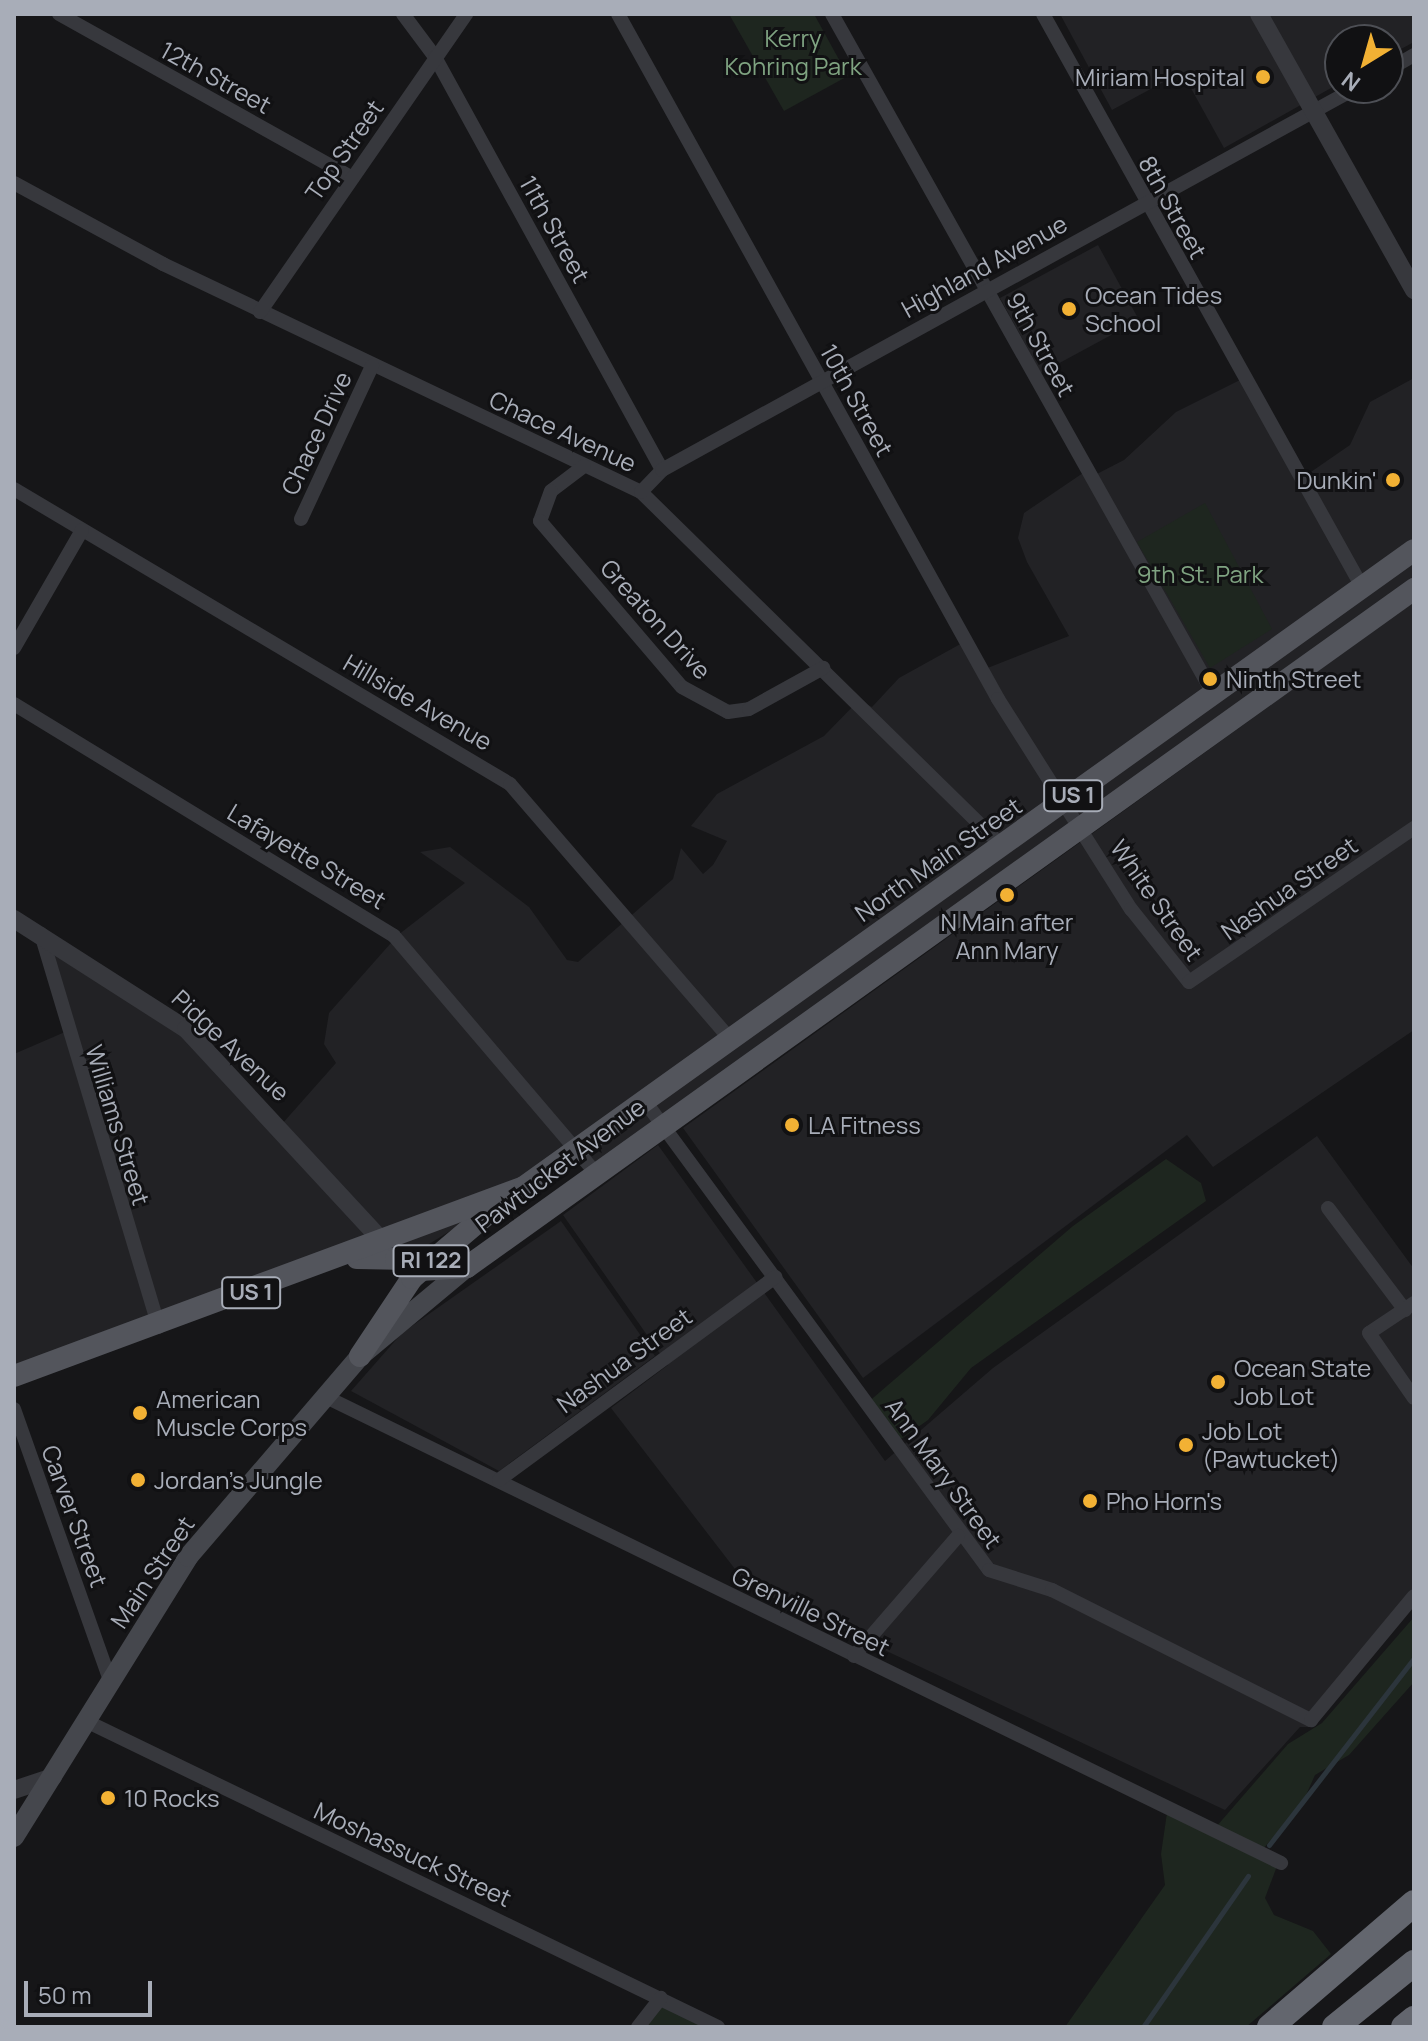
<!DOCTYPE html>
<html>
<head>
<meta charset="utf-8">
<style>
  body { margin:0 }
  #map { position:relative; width:1428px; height:2041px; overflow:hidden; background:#161618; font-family:Manrope,sans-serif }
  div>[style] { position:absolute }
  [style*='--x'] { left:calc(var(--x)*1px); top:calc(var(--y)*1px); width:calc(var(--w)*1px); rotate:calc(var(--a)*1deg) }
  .built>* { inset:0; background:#222225 }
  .green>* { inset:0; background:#1e261f }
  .stream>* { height:5px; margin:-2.5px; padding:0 2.5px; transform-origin:2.5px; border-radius:2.5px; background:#2c353c }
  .minor>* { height:14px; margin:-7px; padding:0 7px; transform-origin:7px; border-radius:7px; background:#37383d }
  .tertiary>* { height:18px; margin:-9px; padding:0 9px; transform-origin:9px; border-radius:9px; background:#37383d }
  .secondary>* { height:20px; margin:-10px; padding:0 10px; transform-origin:10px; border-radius:10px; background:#45474d }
  .primary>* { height:22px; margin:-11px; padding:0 11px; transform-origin:11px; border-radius:11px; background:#53555c }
  .motorway>* { height:26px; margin:-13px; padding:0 13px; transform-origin:13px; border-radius:13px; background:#63666e }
  .dots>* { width:22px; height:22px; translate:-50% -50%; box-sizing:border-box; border:4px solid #111113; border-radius:50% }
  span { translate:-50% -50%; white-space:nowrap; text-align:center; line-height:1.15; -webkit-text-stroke:6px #111113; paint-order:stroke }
  .shield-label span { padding:2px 6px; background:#111113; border:2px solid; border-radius:6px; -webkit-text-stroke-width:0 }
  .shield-label { font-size:22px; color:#a8adb8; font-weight:700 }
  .park-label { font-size:24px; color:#7fa381 }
  .street-label { font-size:24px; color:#a8adb8 }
  .poi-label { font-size:24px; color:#a8adb8 }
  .right { translate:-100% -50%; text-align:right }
  .left { translate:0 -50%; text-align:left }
  .frame { position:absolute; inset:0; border:16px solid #a8adb8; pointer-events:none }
  .north { position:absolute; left:1324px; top:24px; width:80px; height:80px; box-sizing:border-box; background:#111113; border:2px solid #4d4f55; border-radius:50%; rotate:217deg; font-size:22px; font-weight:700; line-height:32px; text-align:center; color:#a8adb8 }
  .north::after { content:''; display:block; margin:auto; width:28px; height:36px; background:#f2b134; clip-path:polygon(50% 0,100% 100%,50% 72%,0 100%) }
  .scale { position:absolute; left:24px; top:1981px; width:128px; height:36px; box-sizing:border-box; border:4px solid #a8adb8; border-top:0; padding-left:10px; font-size:24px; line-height:28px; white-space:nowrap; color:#a8adb8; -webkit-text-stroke:6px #111113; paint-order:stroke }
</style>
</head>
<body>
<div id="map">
  <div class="built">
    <div style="clip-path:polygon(1060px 14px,1414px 14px,1414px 42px,1388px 56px,1388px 40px,1340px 40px,1340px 83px,1224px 148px,1182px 72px,1112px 110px)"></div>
    <div style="clip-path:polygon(1098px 245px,1139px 320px,1041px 373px,1000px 298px)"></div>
    <div style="clip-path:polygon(1246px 377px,1305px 476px,1350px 445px,1370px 402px,1414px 378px,1414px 581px,597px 1171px,577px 1153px,416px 1252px,377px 1248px,14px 1371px,14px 1054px,65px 1032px,42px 943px,136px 994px,282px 1124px,336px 1063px,324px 1044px,329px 1013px,398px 935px,465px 883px,420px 852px,450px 847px,529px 907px,567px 960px,578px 962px,673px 879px,681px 848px,703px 874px,713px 865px,727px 841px,691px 826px,717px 794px,824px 736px,859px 700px,872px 707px,899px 678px,964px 642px,985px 669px,1069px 636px,1027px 562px,1018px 538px,1024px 513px,1083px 473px,1091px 477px,1124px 460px,1176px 412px)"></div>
    <div style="clip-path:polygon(1414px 602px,1414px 1030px,1213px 1167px,1187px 1135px,863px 1378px,683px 1128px)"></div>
    <div style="clip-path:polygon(1317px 1136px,1414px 1269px,1414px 1604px,1313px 1727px,1300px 1727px,1225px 1810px,748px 1586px,611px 1408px,668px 1365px,563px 1215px,658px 1145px,885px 1461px,993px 1368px)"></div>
    <div style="clip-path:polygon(561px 1221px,655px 1356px,499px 1471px,351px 1391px,402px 1333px)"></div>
  </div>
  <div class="green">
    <div style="clip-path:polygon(729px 14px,814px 14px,848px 76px,784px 111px)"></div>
    <div style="clip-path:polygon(1205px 503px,1272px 629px,1210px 668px,1137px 542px)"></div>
    <div style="clip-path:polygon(1166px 1159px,1201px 1183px,1206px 1201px,971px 1368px,928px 1420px,894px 1444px,866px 1404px,1073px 1226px)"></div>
    <div style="clip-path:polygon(1414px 1617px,1414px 1682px,1349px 1755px,1315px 1775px,1302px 1804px,1263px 1849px,1277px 1866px,1265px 1898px,1274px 1915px,1313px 1931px,1331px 1954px,1246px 2027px,1065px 2027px,1165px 1885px,1161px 1854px,1168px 1806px,1216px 1827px,1288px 1744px,1322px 1723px)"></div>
    <div style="clip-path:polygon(659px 2002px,713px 2027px,638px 2027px)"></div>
  </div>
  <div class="stream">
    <div style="--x:1269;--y:1845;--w:237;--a:-52.2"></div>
    <div style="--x:1143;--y:2027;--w:184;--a:-55.2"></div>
  </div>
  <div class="minor">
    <div style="--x:59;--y:14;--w:336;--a:29.2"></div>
    <div style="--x:403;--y:14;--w:54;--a:53.3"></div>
    <div style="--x:435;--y:57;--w:471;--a:61.2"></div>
    <div style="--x:618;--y:14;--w:783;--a:60.98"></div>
    <div style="--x:998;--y:699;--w:249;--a:57.7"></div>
    <div style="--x:1131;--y:909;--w:93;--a:51.5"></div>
    <div style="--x:1189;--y:982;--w:273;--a:-34.4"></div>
    <div style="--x:832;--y:14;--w:781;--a:60.71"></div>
    <div style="--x:1043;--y:14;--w:656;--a:60.89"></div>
    <div style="--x:1388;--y:70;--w:30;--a:-30"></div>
    <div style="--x:14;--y:183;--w:170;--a:28.5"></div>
    <div style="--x:163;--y:264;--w:530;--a:25.5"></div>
    <div style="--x:641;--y:492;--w:506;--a:44.44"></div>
    <div style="--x:260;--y:312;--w:362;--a:-55.3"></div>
    <div style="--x:584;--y:466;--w:41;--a:142.9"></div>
    <div style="--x:551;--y:491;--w:32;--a:110"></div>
    <div style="--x:540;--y:521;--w:218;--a:49.5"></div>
    <div style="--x:682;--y:687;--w:52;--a:28.5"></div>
    <div style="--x:728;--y:712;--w:21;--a:-8"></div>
    <div style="--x:749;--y:709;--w:85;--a:-29"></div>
    <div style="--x:14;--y:489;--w:577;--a:30.74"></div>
    <div style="--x:510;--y:784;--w:335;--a:49.2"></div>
    <div style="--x:641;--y:492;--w:30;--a:-46"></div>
    <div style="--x:662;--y:470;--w:792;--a:-28.83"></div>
    <div style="--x:301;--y:519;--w:169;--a:-65.1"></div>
    <div style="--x:14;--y:648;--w:136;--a:-60"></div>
    <div style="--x:14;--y:704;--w:445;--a:31.4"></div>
    <div style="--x:394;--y:936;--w:309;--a:49.6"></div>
    <div style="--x:41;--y:934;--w:410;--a:73.3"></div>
    <div style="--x:644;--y:1100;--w:583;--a:53.72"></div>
    <div style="--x:989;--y:1570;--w:66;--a:17.6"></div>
    <div style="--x:1052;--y:1590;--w:290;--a:26.7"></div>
    <div style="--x:1311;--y:1720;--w:161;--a:-50.3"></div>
    <div style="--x:1328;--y:1208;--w:128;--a:53"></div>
    <div style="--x:1414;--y:1303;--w:54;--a:146.3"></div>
    <div style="--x:1369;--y:1333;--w:79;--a:55.3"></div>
    <div style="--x:324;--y:1396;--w:1065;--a:26.01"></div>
    <div style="--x:14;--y:1409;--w:291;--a:70.5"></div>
    <div style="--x:499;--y:1480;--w:343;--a:-36.3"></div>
    <div style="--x:854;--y:1656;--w:159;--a:-49.1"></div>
    <div style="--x:88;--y:1722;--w:700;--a:25.83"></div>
    <div style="--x:638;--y:2027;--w:37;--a:-52"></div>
  </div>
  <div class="tertiary">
    <div style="--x:1259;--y:14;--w:317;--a:60.7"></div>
    <div style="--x:14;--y:919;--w:204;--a:32.6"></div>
    <div style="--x:186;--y:1029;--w:290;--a:47.2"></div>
    <div style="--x:14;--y:1790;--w:41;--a:-18.4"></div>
  </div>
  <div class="secondary">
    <div style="--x:14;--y:1837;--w:330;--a:-58.1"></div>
    <div style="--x:188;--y:1557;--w:265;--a:-49.4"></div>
    <div style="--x:360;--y:1356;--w:139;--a:-39.8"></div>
  </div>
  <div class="primary">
    <div style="--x:357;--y:1258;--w:39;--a:1"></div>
    <div style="--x:396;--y:1259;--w:27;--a:24"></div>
    <div style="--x:421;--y:1270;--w:46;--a:-3.7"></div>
    <div style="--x:467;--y:1267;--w:1165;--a:-35.6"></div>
    <div style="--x:360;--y:1356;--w:94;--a:-56.3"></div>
    <div style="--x:412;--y:1278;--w:116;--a:-40.4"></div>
    <div style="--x:14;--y:1376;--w:544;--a:-20.33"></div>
    <div style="--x:524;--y:1187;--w:1094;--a:-35.59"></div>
  </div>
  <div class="motorway">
    <div style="--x:1270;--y:2027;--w:190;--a:-40.7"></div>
    <div style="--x:1335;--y:2027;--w:102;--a:-39"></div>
    <div style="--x:1404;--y:2027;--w:13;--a:-39"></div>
  </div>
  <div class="dots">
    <div style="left:1263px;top:77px;background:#f2b134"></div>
    <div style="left:1069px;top:309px;background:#f2b134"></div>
    <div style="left:1393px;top:480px;background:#f2b134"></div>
    <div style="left:1210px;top:679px;background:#f2b134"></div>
    <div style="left:1007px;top:895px;background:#f2b134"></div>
    <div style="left:792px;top:1125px;background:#f2b134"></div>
    <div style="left:1218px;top:1382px;background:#f2b134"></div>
    <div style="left:140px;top:1413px;background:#f2b134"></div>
    <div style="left:1186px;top:1445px;background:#f2b134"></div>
    <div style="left:138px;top:1480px;background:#f2b134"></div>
    <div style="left:1090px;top:1501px;background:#f2b134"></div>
    <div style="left:108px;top:1798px;background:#f2b134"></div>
  </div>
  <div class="shield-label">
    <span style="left:1073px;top:796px">US 1</span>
    <span style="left:431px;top:1261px">RI 122</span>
    <span style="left:251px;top:1293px">US 1</span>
  </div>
  <div class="park-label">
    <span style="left:793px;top:52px">Kerry<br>Kohring Park</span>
    <span style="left:1200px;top:574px">9th St. Park</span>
  </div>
  <div class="street-label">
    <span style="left:216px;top:77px;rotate:29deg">12th Street</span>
    <span style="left:344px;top:150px;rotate:-55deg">Top Street</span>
    <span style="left:1173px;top:207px;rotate:61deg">8th Street</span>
    <span style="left:555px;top:229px;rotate:61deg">11th Street</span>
    <span style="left:984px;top:266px;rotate:-29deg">Highland Avenue</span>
    <span style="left:1041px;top:344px;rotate:61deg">9th Street</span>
    <span style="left:857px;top:400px;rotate:61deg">10th Street</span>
    <span style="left:563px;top:431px;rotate:25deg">Chace Avenue</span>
    <span style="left:316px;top:433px;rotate:-65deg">Chace Drive</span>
    <span style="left:656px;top:619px;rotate:48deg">Greaton Drive</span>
    <span style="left:418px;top:702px;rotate:30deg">Hillside Avenue</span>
    <span style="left:307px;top:856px;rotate:31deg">Lafayette Street</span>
    <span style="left:938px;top:859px;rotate:-35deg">North Main Street</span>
    <span style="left:1289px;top:888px;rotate:-35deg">Nashua Street</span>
    <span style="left:1157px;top:900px;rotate:55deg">White Street</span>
    <span style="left:231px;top:1045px;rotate:43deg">Pidge Avenue</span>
    <span style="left:118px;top:1125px;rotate:73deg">Williams Street</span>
    <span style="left:560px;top:1165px;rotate:-37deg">Pawtucket Avenue</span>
    <span style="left:624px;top:1360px;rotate:-36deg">Nashua Street</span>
    <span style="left:944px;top:1473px;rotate:54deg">Ann Mary Street</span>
    <span style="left:75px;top:1516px;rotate:70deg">Carver Street</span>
    <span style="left:152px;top:1572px;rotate:-56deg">Main Street</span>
    <span style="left:811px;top:1611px;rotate:26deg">Grenville Street</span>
    <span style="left:413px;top:1854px;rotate:25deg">Moshassuck Street</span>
  </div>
  <div class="poi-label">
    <span class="right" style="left:1245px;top:77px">Miriam Hospital</span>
    <span class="left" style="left:1085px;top:309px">Ocean Tides<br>School</span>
    <span class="right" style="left:1377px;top:480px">Dunkin'</span>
    <span class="left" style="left:1226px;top:679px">Ninth Street</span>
    <span style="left:1007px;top:936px">N Main after<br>Ann Mary</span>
    <span class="left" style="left:808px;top:1125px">LA Fitness</span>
    <span class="left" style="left:1234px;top:1382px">Ocean State<br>Job Lot</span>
    <span class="left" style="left:156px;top:1413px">American<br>Muscle Corps</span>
    <span class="left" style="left:1202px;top:1445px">Job Lot<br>(Pawtucket)</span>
    <span class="left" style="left:154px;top:1480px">Jordan's Jungle</span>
    <span class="left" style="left:1106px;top:1501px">Pho Horn's</span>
    <span class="left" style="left:124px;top:1798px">10 Rocks</span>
  </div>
  <div class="frame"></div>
  <div class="north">N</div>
  <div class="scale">50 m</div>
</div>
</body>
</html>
